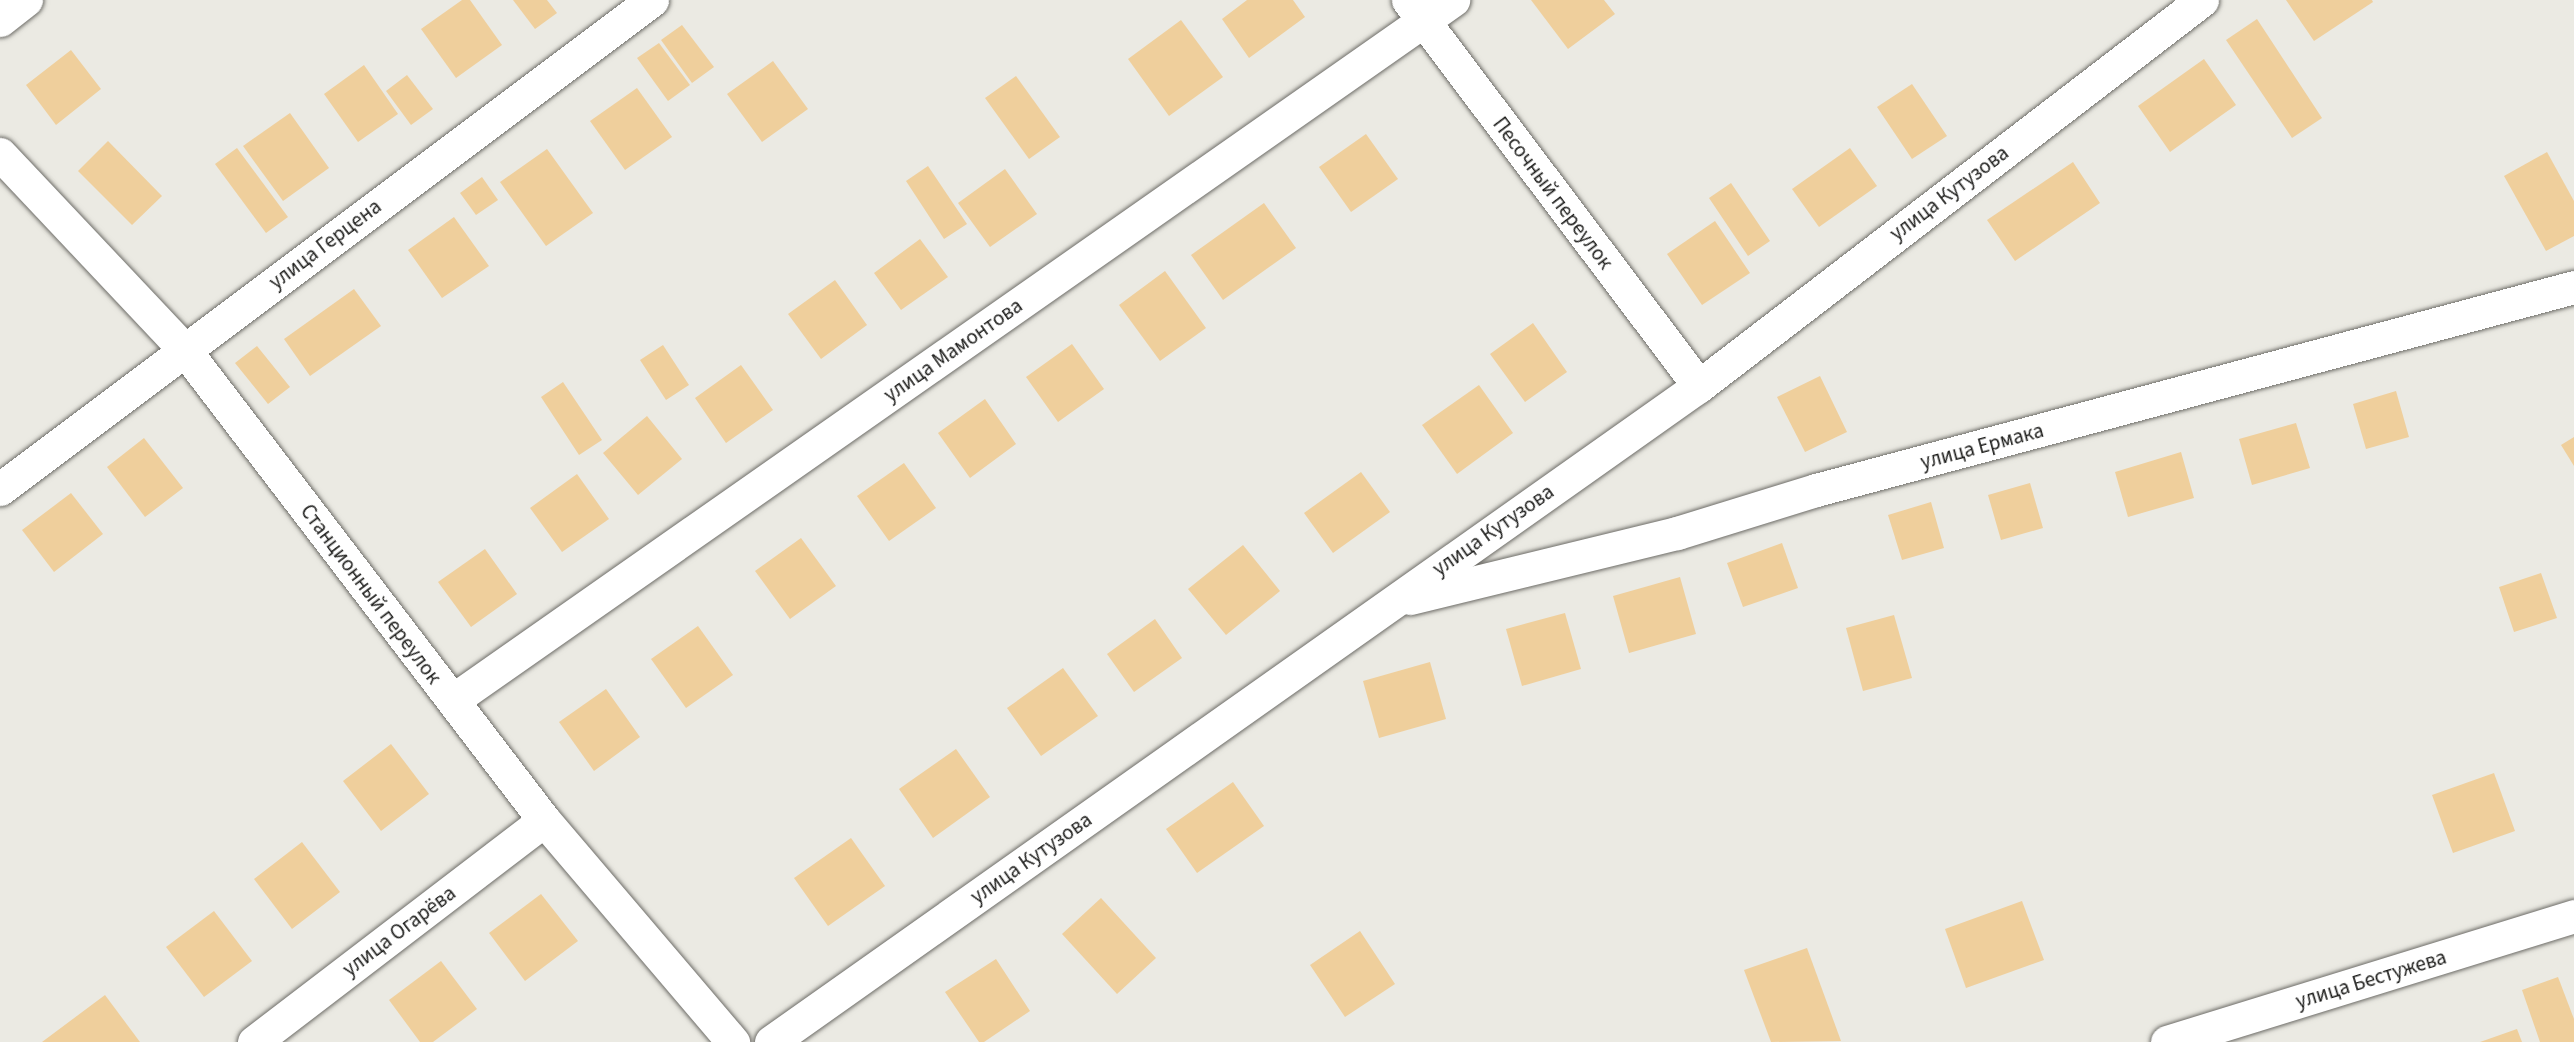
<!DOCTYPE html>
<html>
<head>
<meta charset="utf-8">
<style>
  body { margin:0 }
  #map { position:relative; width:2574px; height:1042px; overflow:hidden; background:#ebeae3; font-family:"Source Sans 3",sans-serif }
  div>[style] { position:absolute }
  [style*='--x'] { left:calc(var(--x)*1px); top:calc(var(--y)*1px); width:calc(var(--w)*1px); rotate:calc(var(--a)*1deg) }
  .building>* { inset:0; background:#efcf9c }
  .roads { filter:drop-shadow(0 0 2px #6d6c67) drop-shadow(0 0 2px #6d6c67) }
  .minor>* { height:33px; margin:-16.5px; padding:0 16.5px; transform-origin:16.5px; border-radius:16.5px; background:#fff }
  span { translate:-50% -50%; white-space:nowrap; text-align:center; line-height:1.15; -webkit-text-stroke:6px #fff; paint-order:stroke }
  .street-label { font-size:21px; color:#1c1c1a }
</style>
</head>
<body>
<div id="map">
  <div class="building">
    <div style="clip-path:polygon(462px 0,470px 0,502px 45px,456px 78px,421px 29px)"></div>
    <div style="clip-path:polygon(513px 0,547px 0,557px 13px,535px 29px)"></div>
    <div style="clip-path:polygon(1247px 0,1293px 0,1305px 17px,1249px 58px,1222px 19px)"></div>
    <div style="clip-path:polygon(1531px 0,1604px 0,1615px 14px,1568px 49px)"></div>
    <div style="clip-path:polygon(2286px 0,2372px 0,2373px 2px,2314px 41px)"></div>
    <div style="clip-path:polygon(2257px 19px,2322px 118px,2292px 138px,2226px 40px)"></div>
    <div style="clip-path:polygon(1181px 20px,1223px 77px,1169px 116px,1128px 59px)"></div>
    <div style="clip-path:polygon(682px 25px,714px 67px,692px 83px,661px 40px)"></div>
    <div style="clip-path:polygon(659px 43px,690px 85px,668px 101px,637px 58px)"></div>
    <div style="clip-path:polygon(71px 50px,101px 89px,56px 125px,26px 85px)"></div>
    <div style="clip-path:polygon(2204px 59px,2236px 105px,2170px 152px,2138px 106px)"></div>
    <div style="clip-path:polygon(773px 61px,808px 109px,762px 142px,727px 94px)"></div>
    <div style="clip-path:polygon(364px 65px,398px 114px,358px 142px,324px 94px)"></div>
    <div style="clip-path:polygon(407px 75px,433px 109px,411px 125px,386px 91px)"></div>
    <div style="clip-path:polygon(1016px 76px,1060px 137px,1029px 159px,985px 98px)"></div>
    <div style="clip-path:polygon(1912px 84px,1947px 136px,1912px 159px,1877px 107px)"></div>
    <div style="clip-path:polygon(637px 88px,672px 137px,625px 170px,590px 121px)"></div>
    <div style="clip-path:polygon(290px 113px,329px 168px,283px 201px,243px 146px)"></div>
    <div style="clip-path:polygon(1366px 134px,1398px 179px,1351px 212px,1319px 167px)"></div>
    <div style="clip-path:polygon(108px 141px,162px 196px,132px 225px,78px 171px)"></div>
    <div style="clip-path:polygon(237px 148px,288px 217px,266px 233px,215px 164px)"></div>
    <div style="clip-path:polygon(1850px 148px,1877px 186px,1819px 227px,1792px 189px)"></div>
    <div style="clip-path:polygon(547px 149px,593px 213px,546px 246px,500px 182px)"></div>
    <div style="clip-path:polygon(2547px 152px,2574px 201px,2574px 236px,2546px 251px,2504px 176px)"></div>
    <div style="clip-path:polygon(2073px 162px,2100px 203px,2015px 261px,1987px 220px)"></div>
    <div style="clip-path:polygon(928px 166px,967px 224px,944px 239px,906px 181px)"></div>
    <div style="clip-path:polygon(1005px 169px,1037px 214px,990px 247px,958px 203px)"></div>
    <div style="clip-path:polygon(482px 177px,498px 200px,476px 215px,460px 193px)"></div>
    <div style="clip-path:polygon(1731px 183px,1770px 241px,1748px 256px,1709px 198px)"></div>
    <div style="clip-path:polygon(1264px 203px,1296px 248px,1223px 300px,1191px 255px)"></div>
    <div style="clip-path:polygon(454px 217px,489px 266px,442px 298px,408px 250px)"></div>
    <div style="clip-path:polygon(1715px 221px,1750px 273px,1702px 305px,1667px 254px)"></div>
    <div style="clip-path:polygon(920px 239px,948px 277px,901px 310px,874px 273px)"></div>
    <div style="clip-path:polygon(1165px 271px,1206px 328px,1160px 361px,1119px 305px)"></div>
    <div style="clip-path:polygon(835px 280px,867px 325px,821px 359px,788px 314px)"></div>
    <div style="clip-path:polygon(354px 289px,381px 326px,310px 376px,284px 339px)"></div>
    <div style="clip-path:polygon(1533px 323px,1567px 372px,1525px 402px,1490px 354px)"></div>
    <div style="clip-path:polygon(1072px 344px,1104px 389px,1058px 422px,1026px 377px)"></div>
    <div style="clip-path:polygon(663px 345px,689px 385px,666px 400px,640px 360px)"></div>
    <div style="clip-path:polygon(257px 346px,290px 387px,268px 404px,235px 363px)"></div>
    <div style="clip-path:polygon(741px 365px,773px 410px,726px 443px,695px 398px)"></div>
    <div style="clip-path:polygon(1820px 376px,1847px 432px,1805px 452px,1777px 397px)"></div>
    <div style="clip-path:polygon(563px 382px,602px 440px,579px 455px,541px 397px)"></div>
    <div style="clip-path:polygon(1479px 385px,1513px 433px,1457px 474px,1422px 425px)"></div>
    <div style="clip-path:polygon(2396px 391px,2409px 437px,2366px 449px,2353px 404px)"></div>
    <div style="clip-path:polygon(985px 399px,1016px 444px,970px 478px,938px 433px)"></div>
    <div style="clip-path:polygon(647px 416px,682px 459px,638px 495px,603px 453px)"></div>
    <div style="clip-path:polygon(2296px 423px,2310px 468px,2252px 485px,2239px 439px)"></div>
    <div style="clip-path:polygon(2574px 437px,2574px 466px,2561px 445px)"></div>
    <div style="clip-path:polygon(144px 438px,183px 488px,145px 517px,107px 467px)"></div>
    <div style="clip-path:polygon(2181px 452px,2194px 498px,2128px 517px,2115px 472px)"></div>
    <div style="clip-path:polygon(904px 463px,936px 508px,889px 541px,857px 496px)"></div>
    <div style="clip-path:polygon(1361px 472px,1390px 512px,1333px 553px,1304px 513px)"></div>
    <div style="clip-path:polygon(577px 474px,609px 519px,562px 552px,530px 508px)"></div>
    <div style="clip-path:polygon(2030px 483px,2043px 528px,2001px 540px,1988px 495px)"></div>
    <div style="clip-path:polygon(71px 493px,103px 534px,54px 572px,22px 530px)"></div>
    <div style="clip-path:polygon(1931px 502px,1944px 548px,1902px 560px,1888px 515px)"></div>
    <div style="clip-path:polygon(801px 538px,836px 586px,790px 619px,755px 571px)"></div>
    <div style="clip-path:polygon(1782px 543px,1798px 588px,1743px 607px,1727px 563px)"></div>
    <div style="clip-path:polygon(1243px 545px,1280px 591px,1226px 635px,1188px 589px)"></div>
    <div style="clip-path:polygon(485px 549px,517px 594px,471px 627px,438px 582px)"></div>
    <div style="clip-path:polygon(2541px 573px,2557px 618px,2514px 632px,2499px 587px)"></div>
    <div style="clip-path:polygon(1680px 577px,1696px 634px,1629px 653px,1613px 596px)"></div>
    <div style="clip-path:polygon(1565px 613px,1581px 669px,1522px 686px,1506px 629px)"></div>
    <div style="clip-path:polygon(1894px 615px,1912px 678px,1863px 691px,1846px 628px)"></div>
    <div style="clip-path:polygon(1155px 619px,1182px 658px,1134px 692px,1107px 654px)"></div>
    <div style="clip-path:polygon(698px 626px,733px 675px,686px 708px,651px 659px)"></div>
    <div style="clip-path:polygon(1430px 662px,1446px 719px,1379px 738px,1363px 681px)"></div>
    <div style="clip-path:polygon(1063px 668px,1098px 716px,1041px 756px,1007px 708px)"></div>
    <div style="clip-path:polygon(606px 689px,640px 737px,594px 771px,559px 722px)"></div>
    <div style="clip-path:polygon(391px 744px,429px 794px,381px 831px,343px 781px)"></div>
    <div style="clip-path:polygon(956px 749px,990px 797px,933px 838px,899px 789px)"></div>
    <div style="clip-path:polygon(2494px 773px,2515px 831px,2453px 853px,2432px 795px)"></div>
    <div style="clip-path:polygon(1233px 782px,1264px 826px,1197px 873px,1166px 829px)"></div>
    <div style="clip-path:polygon(851px 838px,885px 886px,828px 926px,794px 878px)"></div>
    <div style="clip-path:polygon(302px 842px,340px 892px,292px 929px,254px 879px)"></div>
    <div style="clip-path:polygon(541px 894px,578px 941px,525px 981px,489px 933px)"></div>
    <div style="clip-path:polygon(1101px 898px,1156px 958px,1117px 994px,1062px 934px)"></div>
    <div style="clip-path:polygon(2022px 901px,2044px 960px,1966px 988px,1945px 929px)"></div>
    <div style="clip-path:polygon(214px 911px,252px 961px,204px 997px,166px 947px)"></div>
    <div style="clip-path:polygon(1360px 931px,1395px 984px,1345px 1017px,1310px 965px)"></div>
    <div style="clip-path:polygon(1807px 948px,1841px 1041px,1771px 1042px,1744px 970px)"></div>
    <div style="clip-path:polygon(996px 959px,1030px 1011px,984px 1042px,979px 1042px,945px 992px)"></div>
    <div style="clip-path:polygon(441px 961px,477px 1009px,433px 1042px,420px 1042px,389px 1000px)"></div>
    <div style="clip-path:polygon(2558px 977px,2574px 1019px,2574px 1042px,2540px 1042px,2522px 990px)"></div>
    <div style="clip-path:polygon(105px 995px,140px 1042px,42px 1042px)"></div>
    <div style="clip-path:polygon(2517px 1029px,2522px 1042px,2480px 1042px)"></div>
  </div>
  <div class="roads">
    <div class="minor">
      <div style="--x:1408;--y:0;--w:483;--a:53"></div>
      <div style="--x:0;--y:20;--w:33;--a:-38"></div>
      <div style="--x:0;--y:154;--w:268;--a:46.7"></div>
      <div style="--x:184;--y:349;--w:593;--a:52.61"></div>
      <div style="--x:544;--y:820;--w:292;--a:49.6"></div>
      <div style="--x:0;--y:489;--w:815;--a:-36.87"></div>
      <div style="--x:1410;--y:598;--w:275;--a:-13.7"></div>
      <div style="--x:1677;--y:533;--w:145;--a:-17.2"></div>
      <div style="--x:1816;--y:490;--w:785;--a:-14.99"></div>
      <div style="--x:453;--y:700;--w:1221;--a:-34.99"></div>
      <div style="--x:254;--y:1042;--w:365;--a:-37.4"></div>
      <div style="--x:771;--y:1042;--w:1136;--a:-35.26"></div>
      <div style="--x:1699;--y:386;--w:634;--a:-37.5"></div>
      <div style="--x:2167;--y:1042;--w:426;--a:-17.2"></div>
    </div>
  </div>
  <div class="street-label">
    <span style="left:1553px;top:193px;rotate:53deg">Песочный переулок</span>
    <span style="left:1949px;top:193px;rotate:-37deg">улица Кутузова</span>
    <span style="left:325px;top:244px;rotate:-37deg">улица Герцена</span>
    <span style="left:953px;top:350px;rotate:-35deg">улица Мамонтова</span>
    <span style="left:1982px;top:446px;rotate:-15deg">улица Ермака</span>
    <span style="left:1493px;top:530px;rotate:-35deg">улица Кутузова</span>
    <span style="left:371px;top:594px;rotate:53deg">Станционный переулок</span>
    <span style="left:1031px;top:858px;rotate:-35deg">улица Кутузова</span>
    <span style="left:399px;top:931px;rotate:-37deg">улица Огарёва</span>
    <span style="left:2371px;top:979px;rotate:-17deg">улица Бестужева</span>
  </div>
</div>
</body>
</html>
